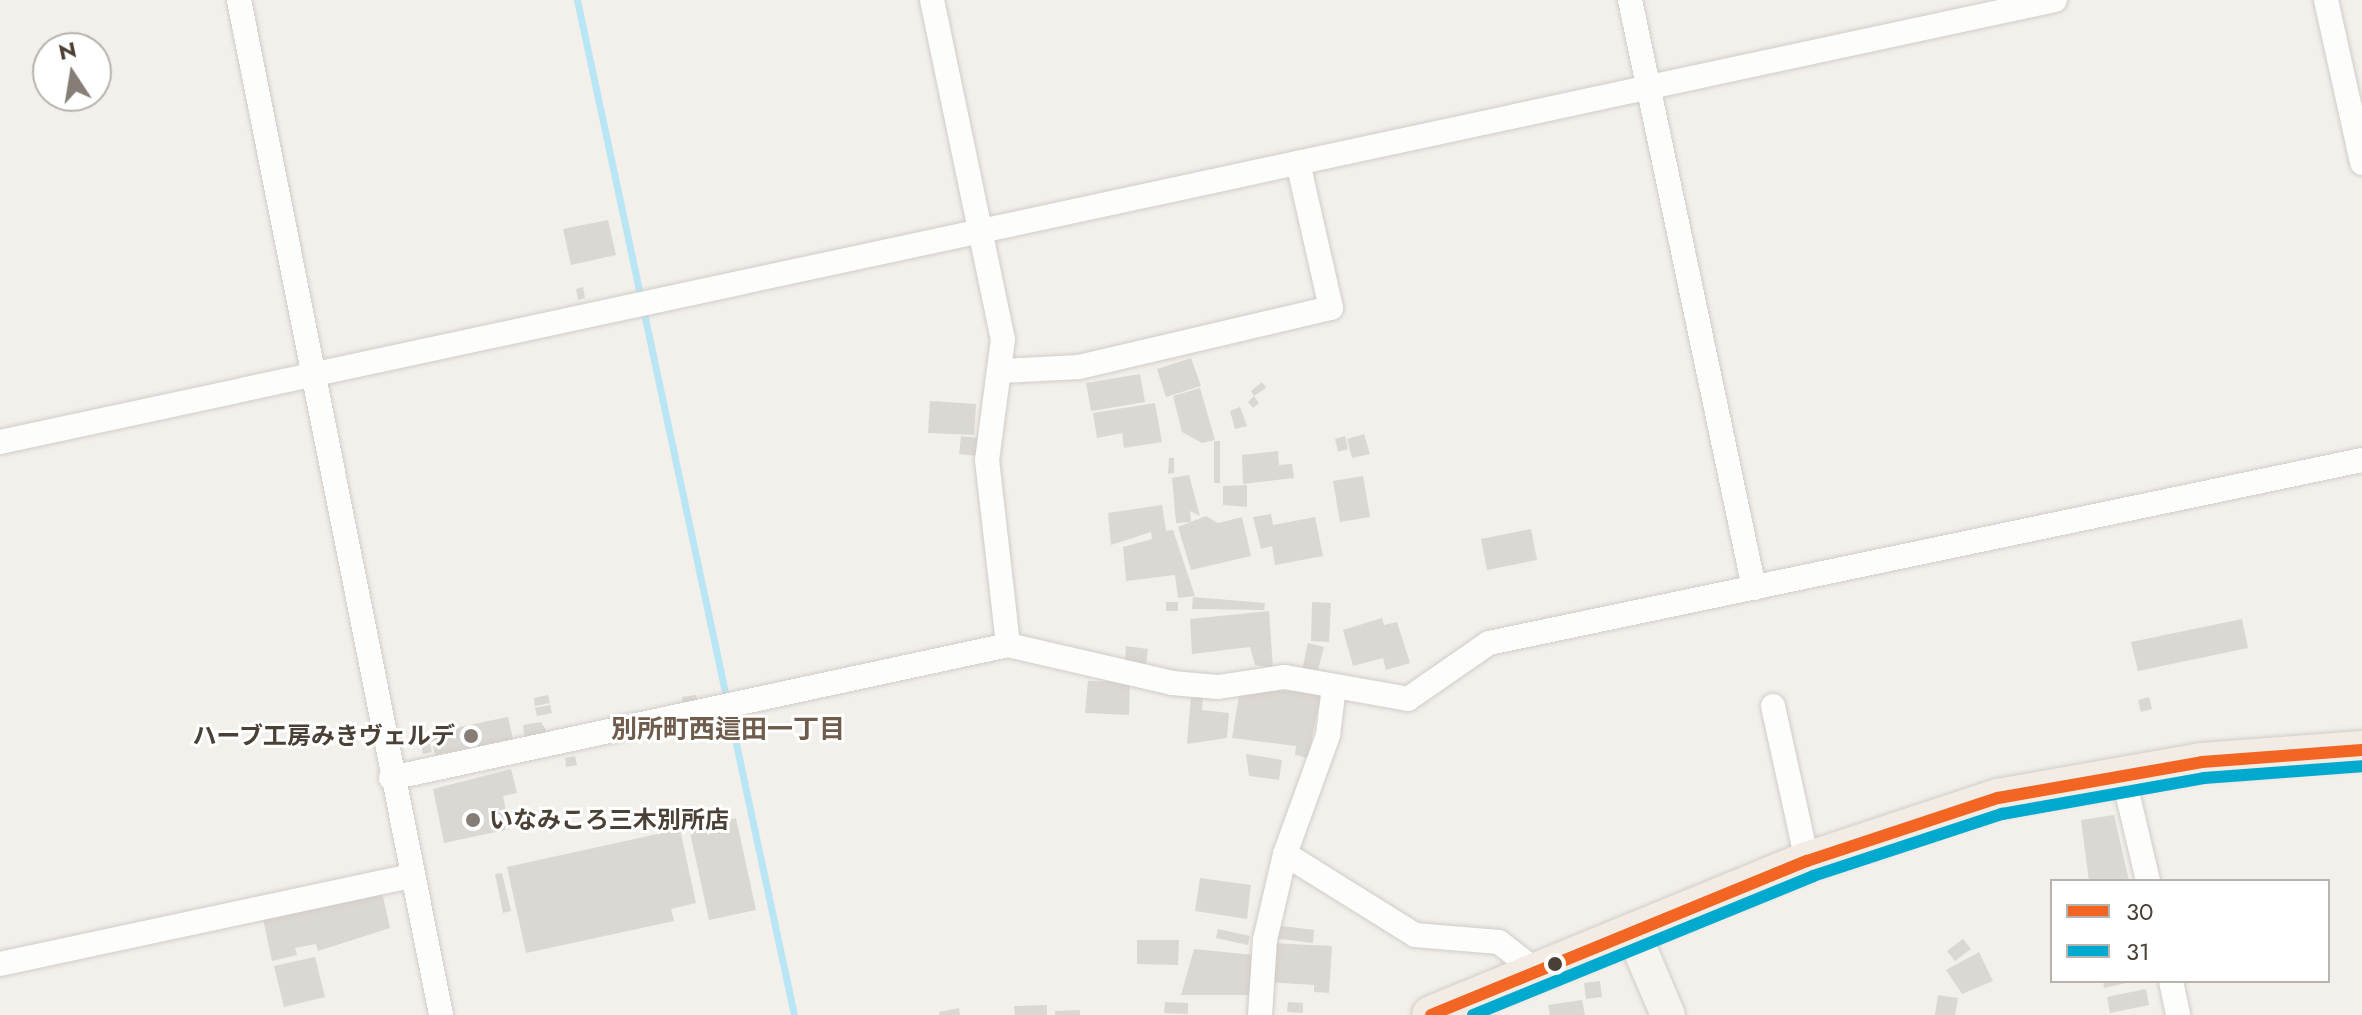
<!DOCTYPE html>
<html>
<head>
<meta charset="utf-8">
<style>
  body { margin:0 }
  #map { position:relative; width:2362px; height:1015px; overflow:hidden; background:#f3f0ec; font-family:Jost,"Noto Sans JP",sans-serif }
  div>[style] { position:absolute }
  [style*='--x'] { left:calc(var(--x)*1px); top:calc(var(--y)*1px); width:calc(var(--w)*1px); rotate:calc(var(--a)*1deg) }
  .stream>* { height:7px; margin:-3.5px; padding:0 3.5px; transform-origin:3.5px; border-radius:3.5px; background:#b8e6f5 }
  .building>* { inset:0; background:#dbd7d2 }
  .roads { filter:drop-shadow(0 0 2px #d0ccc8) drop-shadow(0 0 2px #d0ccc8) }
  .street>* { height:24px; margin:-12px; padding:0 12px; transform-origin:12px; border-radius:12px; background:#fdfdfc }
  .secondary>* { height:34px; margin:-17px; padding:0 17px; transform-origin:17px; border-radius:17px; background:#f7f4f0 }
  .primary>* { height:38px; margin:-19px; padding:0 19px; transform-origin:19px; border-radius:19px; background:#f2ece4 }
  .bus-1>* { height:12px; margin:-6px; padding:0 6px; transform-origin:6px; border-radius:6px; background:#f26522 }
  .bus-2>* { height:12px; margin:-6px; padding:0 6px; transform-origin:6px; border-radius:6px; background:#00a9ce }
  .dots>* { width:22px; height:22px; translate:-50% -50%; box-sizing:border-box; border:4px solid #fff; border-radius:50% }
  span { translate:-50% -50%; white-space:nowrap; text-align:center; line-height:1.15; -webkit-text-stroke:6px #fff; paint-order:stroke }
  .poi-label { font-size:24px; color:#4b4036; font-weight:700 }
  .right { translate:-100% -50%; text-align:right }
  .left { translate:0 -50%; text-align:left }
  .neighbourhood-label { font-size:26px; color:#6f5c4c; font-weight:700 }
  .legend { position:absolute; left:2050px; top:879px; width:280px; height:104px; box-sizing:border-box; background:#fff; border:2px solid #b7b3af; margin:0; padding:10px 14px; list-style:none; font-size:24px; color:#4b4036 }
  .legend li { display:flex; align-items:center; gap:16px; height:40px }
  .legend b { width:40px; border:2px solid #b7b3af }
  .north { position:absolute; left:32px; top:32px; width:80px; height:80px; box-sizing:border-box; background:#fff; border:2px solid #b7b3af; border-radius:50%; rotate:348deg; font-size:22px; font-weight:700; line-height:32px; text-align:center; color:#4b4036 }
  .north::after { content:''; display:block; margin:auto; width:28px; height:36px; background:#867e76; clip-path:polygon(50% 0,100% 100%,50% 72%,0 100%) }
</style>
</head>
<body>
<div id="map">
  <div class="stream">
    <div style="--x:577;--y:0;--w:1038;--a:77.93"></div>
  </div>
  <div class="building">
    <div style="clip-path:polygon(608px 220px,616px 255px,571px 265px,563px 229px)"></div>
    <div style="clip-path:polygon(583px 287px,585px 298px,578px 300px,576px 289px)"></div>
    <div style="clip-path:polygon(1191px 358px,1201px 386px,1166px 397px,1157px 369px)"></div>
    <div style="clip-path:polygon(1140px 374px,1145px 402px,1091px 411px,1086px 383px)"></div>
    <div style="clip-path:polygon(1262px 382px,1266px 388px,1254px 396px,1251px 391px)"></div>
    <div style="clip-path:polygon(1200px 388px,1215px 440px,1202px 443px,1182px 432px,1173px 396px)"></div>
    <div style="clip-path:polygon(1254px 396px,1259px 403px,1253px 408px,1248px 402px)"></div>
    <div style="clip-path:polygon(930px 401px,976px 404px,974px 435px,928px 433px)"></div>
    <div style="clip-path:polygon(1155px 403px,1162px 442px,1124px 448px,1122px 433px,1097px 438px,1093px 413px)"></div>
    <div style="clip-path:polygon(1240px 407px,1247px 426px,1235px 429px,1230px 411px)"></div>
    <div style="clip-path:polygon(1364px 434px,1370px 454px,1352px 458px,1347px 439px)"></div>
    <div style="clip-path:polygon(961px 436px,978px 438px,976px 456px,959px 454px)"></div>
    <div style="clip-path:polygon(1345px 436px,1348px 449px,1338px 452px,1335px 439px)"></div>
    <div style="clip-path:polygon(1214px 441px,1220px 441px,1220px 483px,1214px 483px)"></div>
    <div style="clip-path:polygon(1278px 451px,1279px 465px,1292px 464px,1294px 478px,1243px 484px,1242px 455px)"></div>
    <div style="clip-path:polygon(1169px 458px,1174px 458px,1174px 473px,1168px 474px)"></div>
    <div style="clip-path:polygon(1189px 475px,1200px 516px,1190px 511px,1191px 522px,1176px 523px,1172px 478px)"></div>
    <div style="clip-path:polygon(1363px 476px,1370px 517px,1340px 522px,1333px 481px)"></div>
    <div style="clip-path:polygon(1247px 485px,1247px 507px,1223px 505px,1223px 486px)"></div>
    <div style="clip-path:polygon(1162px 505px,1166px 531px,1173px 530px,1195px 596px,1178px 598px,1175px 575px,1126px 581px,1123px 547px,1152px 539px,1151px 532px,1111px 545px,1108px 513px)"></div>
    <div style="clip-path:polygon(1271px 514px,1273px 525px,1315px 517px,1323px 556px,1275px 565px,1272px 546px,1261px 549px,1253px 517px)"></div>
    <div style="clip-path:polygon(1206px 516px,1218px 523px,1242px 517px,1251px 556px,1191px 570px,1178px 527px)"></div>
    <div style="clip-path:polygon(1531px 529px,1537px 560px,1487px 570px,1481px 539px)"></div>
    <div style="clip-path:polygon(1193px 597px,1265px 603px,1264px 610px,1192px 609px)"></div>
    <div style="clip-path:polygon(1166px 602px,1178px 602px,1178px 611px,1166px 611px)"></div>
    <div style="clip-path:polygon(1312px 602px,1331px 603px,1329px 642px,1311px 641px)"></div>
    <div style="clip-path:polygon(1269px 611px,1273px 668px,1255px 665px,1250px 647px,1192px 654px,1190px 619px)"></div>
    <div style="clip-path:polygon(1382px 618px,1384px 625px,1397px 622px,1410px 663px,1386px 670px,1383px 658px,1353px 666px,1343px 630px)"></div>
    <div style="clip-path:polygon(2242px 619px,2248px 648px,2138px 671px,2131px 642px)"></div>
    <div style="clip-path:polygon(1308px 643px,1324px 647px,1317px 674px,1302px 670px)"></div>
    <div style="clip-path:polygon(1126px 646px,1148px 649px,1146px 666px,1125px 663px)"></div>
    <div style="clip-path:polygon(1088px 681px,1130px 682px,1129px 715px,1085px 713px)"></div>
    <div style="clip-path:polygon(1272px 690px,1321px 693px,1308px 758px,1295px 755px,1296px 746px,1232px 738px,1239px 695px)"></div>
    <div style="clip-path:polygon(548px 695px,550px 703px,535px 706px,534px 698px)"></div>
    <div style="clip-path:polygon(696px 695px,698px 702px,683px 705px,682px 697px)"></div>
    <div style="clip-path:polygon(1191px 695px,1203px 696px,1202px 710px,1229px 713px,1227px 738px,1187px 744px)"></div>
    <div style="clip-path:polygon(2149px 697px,2152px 709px,2141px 712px,2138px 700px)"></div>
    <div style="clip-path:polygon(550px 705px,552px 713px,537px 716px,535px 708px)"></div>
    <div style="clip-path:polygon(508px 717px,513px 739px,435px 755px,430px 733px)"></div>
    <div style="clip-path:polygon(541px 722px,549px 735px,525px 739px,523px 725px)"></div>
    <div style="clip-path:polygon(428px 735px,432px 752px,423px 754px,419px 737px)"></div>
    <div style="clip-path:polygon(1246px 754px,1282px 760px,1279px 780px,1249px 776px)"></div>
    <div style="clip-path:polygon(575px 756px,577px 765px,566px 767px,565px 758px)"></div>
    <div style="clip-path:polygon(511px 769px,517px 793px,503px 796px,510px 829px,444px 843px,433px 789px)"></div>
    <div style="clip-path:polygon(2114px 815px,2129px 881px,2089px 881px,2081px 820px)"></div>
    <div style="clip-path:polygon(736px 818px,756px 910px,709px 920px,689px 828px)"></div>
    <div style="clip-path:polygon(680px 829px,696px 903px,671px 909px,674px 921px,526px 953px,507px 867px)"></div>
    <div style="clip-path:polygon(502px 873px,511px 911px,503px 913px,495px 874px)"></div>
    <div style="clip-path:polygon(1200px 878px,1251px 885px,1247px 919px,1195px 911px)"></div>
    <div style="clip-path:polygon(382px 892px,390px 928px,318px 951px,316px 944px,295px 948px,297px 955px,272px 961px,263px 919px)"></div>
    <div style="clip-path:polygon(1274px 925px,1314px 930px,1313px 943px,1272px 938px)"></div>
    <div style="clip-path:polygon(1218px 929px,1250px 936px,1248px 945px,1216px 938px)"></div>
    <div style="clip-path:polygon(1963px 939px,1971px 949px,1955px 961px,1947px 951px)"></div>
    <div style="clip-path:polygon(1137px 940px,1179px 940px,1178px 965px,1137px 964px)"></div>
    <div style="clip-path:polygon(1270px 943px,1332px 946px,1329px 993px,1314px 992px,1314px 985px,1268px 982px)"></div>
    <div style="clip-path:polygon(1194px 949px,1254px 955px,1253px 995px,1181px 995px)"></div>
    <div style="clip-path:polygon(1979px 952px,1993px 981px,1962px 994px,1946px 970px)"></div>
    <div style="clip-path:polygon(315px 957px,325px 997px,284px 1007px,274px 966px)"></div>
    <div style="clip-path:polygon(1600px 981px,1602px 997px,1586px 999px,1584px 983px)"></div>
    <div style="clip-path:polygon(2103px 981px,2130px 981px,2130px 982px,2104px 988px)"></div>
    <div style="clip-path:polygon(2146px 989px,2149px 1005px,2110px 1013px,2107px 997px)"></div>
    <div style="clip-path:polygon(1938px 995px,1958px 998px,1955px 1015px,1935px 1015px)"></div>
    <div style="clip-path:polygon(1582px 1000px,1585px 1015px,1550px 1015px,1548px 1005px)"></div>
    <div style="clip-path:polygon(1165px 1002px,1188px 1003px,1188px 1014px,1164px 1013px)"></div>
    <div style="clip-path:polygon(1288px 1002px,1303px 1003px,1303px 1013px,1287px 1012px)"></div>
    <div style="clip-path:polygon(1047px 1005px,1047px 1015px,1015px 1015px,1014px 1006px)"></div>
    <div style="clip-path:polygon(959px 1008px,960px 1015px,939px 1015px,939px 1012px)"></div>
    <div style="clip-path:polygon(1080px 1010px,1080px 1015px,1055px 1015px,1055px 1011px)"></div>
  </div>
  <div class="roads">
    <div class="street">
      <div style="--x:239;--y:0;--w:1035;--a:78.74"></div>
      <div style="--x:932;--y:0;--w:346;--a:78.2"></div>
      <div style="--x:1003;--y:339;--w:122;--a:97.5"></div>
      <div style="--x:987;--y:460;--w:186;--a:83.5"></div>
      <div style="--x:1630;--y:0;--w:601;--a:78.09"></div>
      <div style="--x:2326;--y:0;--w:167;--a:77.5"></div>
      <div style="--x:1002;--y:371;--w:77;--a:-3"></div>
      <div style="--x:1079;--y:367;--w:259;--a:-13.2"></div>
      <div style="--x:1331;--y:308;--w:149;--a:-102.8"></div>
      <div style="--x:0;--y:442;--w:2102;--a:-12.14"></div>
      <div style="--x:1773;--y:706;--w:159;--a:77.6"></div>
      <div style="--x:2123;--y:775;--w:109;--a:76.7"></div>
      <div style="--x:391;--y:778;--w:631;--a:-12.16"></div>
      <div style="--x:1008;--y:645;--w:168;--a:13"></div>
      <div style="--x:1172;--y:683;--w:46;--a:5"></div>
      <div style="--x:1218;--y:687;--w:68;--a:-8.5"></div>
      <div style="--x:1285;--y:677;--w:125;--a:10.1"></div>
      <div style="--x:1408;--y:699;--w:98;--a:-34.7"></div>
      <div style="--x:1489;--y:643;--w:892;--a:-11.84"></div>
      <div style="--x:1285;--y:854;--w:153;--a:31.9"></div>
      <div style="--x:1415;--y:935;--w:84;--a:4.8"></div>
      <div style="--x:1499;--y:942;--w:48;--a:38.3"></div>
      <div style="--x:0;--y:964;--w:420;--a:-12.1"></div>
      <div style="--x:2171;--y:981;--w:35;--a:78"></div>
      <div style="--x:1260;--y:1015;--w:75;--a:-86.2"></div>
      <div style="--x:1265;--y:940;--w:88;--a:-76.9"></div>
      <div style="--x:1285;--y:854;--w:127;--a:-70.1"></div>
      <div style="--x:1328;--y:735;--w:48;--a:-82.9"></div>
    </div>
    <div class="secondary">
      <div style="--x:1633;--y:933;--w:89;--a:66.9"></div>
    </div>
    <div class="primary">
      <div style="--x:1431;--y:1015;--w:406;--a:-22.3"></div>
      <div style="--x:1807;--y:861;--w:201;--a:-18.3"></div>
      <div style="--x:1998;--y:798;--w:207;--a:-10"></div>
      <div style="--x:2202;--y:762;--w:160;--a:-4.3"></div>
    </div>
  </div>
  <div class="bus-1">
    <div style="--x:1431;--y:1015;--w:406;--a:-22.3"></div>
    <div style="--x:1807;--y:861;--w:201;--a:-18.3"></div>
    <div style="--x:1998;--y:798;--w:207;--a:-10"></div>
    <div style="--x:2202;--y:762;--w:160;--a:-4.3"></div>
  </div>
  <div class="bus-2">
    <div style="--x:1473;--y:1015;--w:367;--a:-22.2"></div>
    <div style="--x:1813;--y:876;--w:199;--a:-18.2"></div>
    <div style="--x:2002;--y:814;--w:205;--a:-10.1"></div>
    <div style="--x:2204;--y:778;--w:158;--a:-4.3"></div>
  </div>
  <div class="dots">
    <div style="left:471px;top:736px;background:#867e76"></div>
    <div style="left:473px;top:820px;background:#867e76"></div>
    <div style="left:1555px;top:964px;background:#4b4036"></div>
  </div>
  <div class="poi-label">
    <span class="right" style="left:455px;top:736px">ハーブ工房みきヴェルデ</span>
    <span class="left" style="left:489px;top:820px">いなみころ三木別所店</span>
  </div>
  <div class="neighbourhood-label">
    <span style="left:728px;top:730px">別所町西這田一丁目</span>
  </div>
  <ul class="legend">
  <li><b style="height:10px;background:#f26522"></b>30</li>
  <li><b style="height:10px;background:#00a9ce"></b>31</li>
  </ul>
  <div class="north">N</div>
</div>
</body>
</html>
